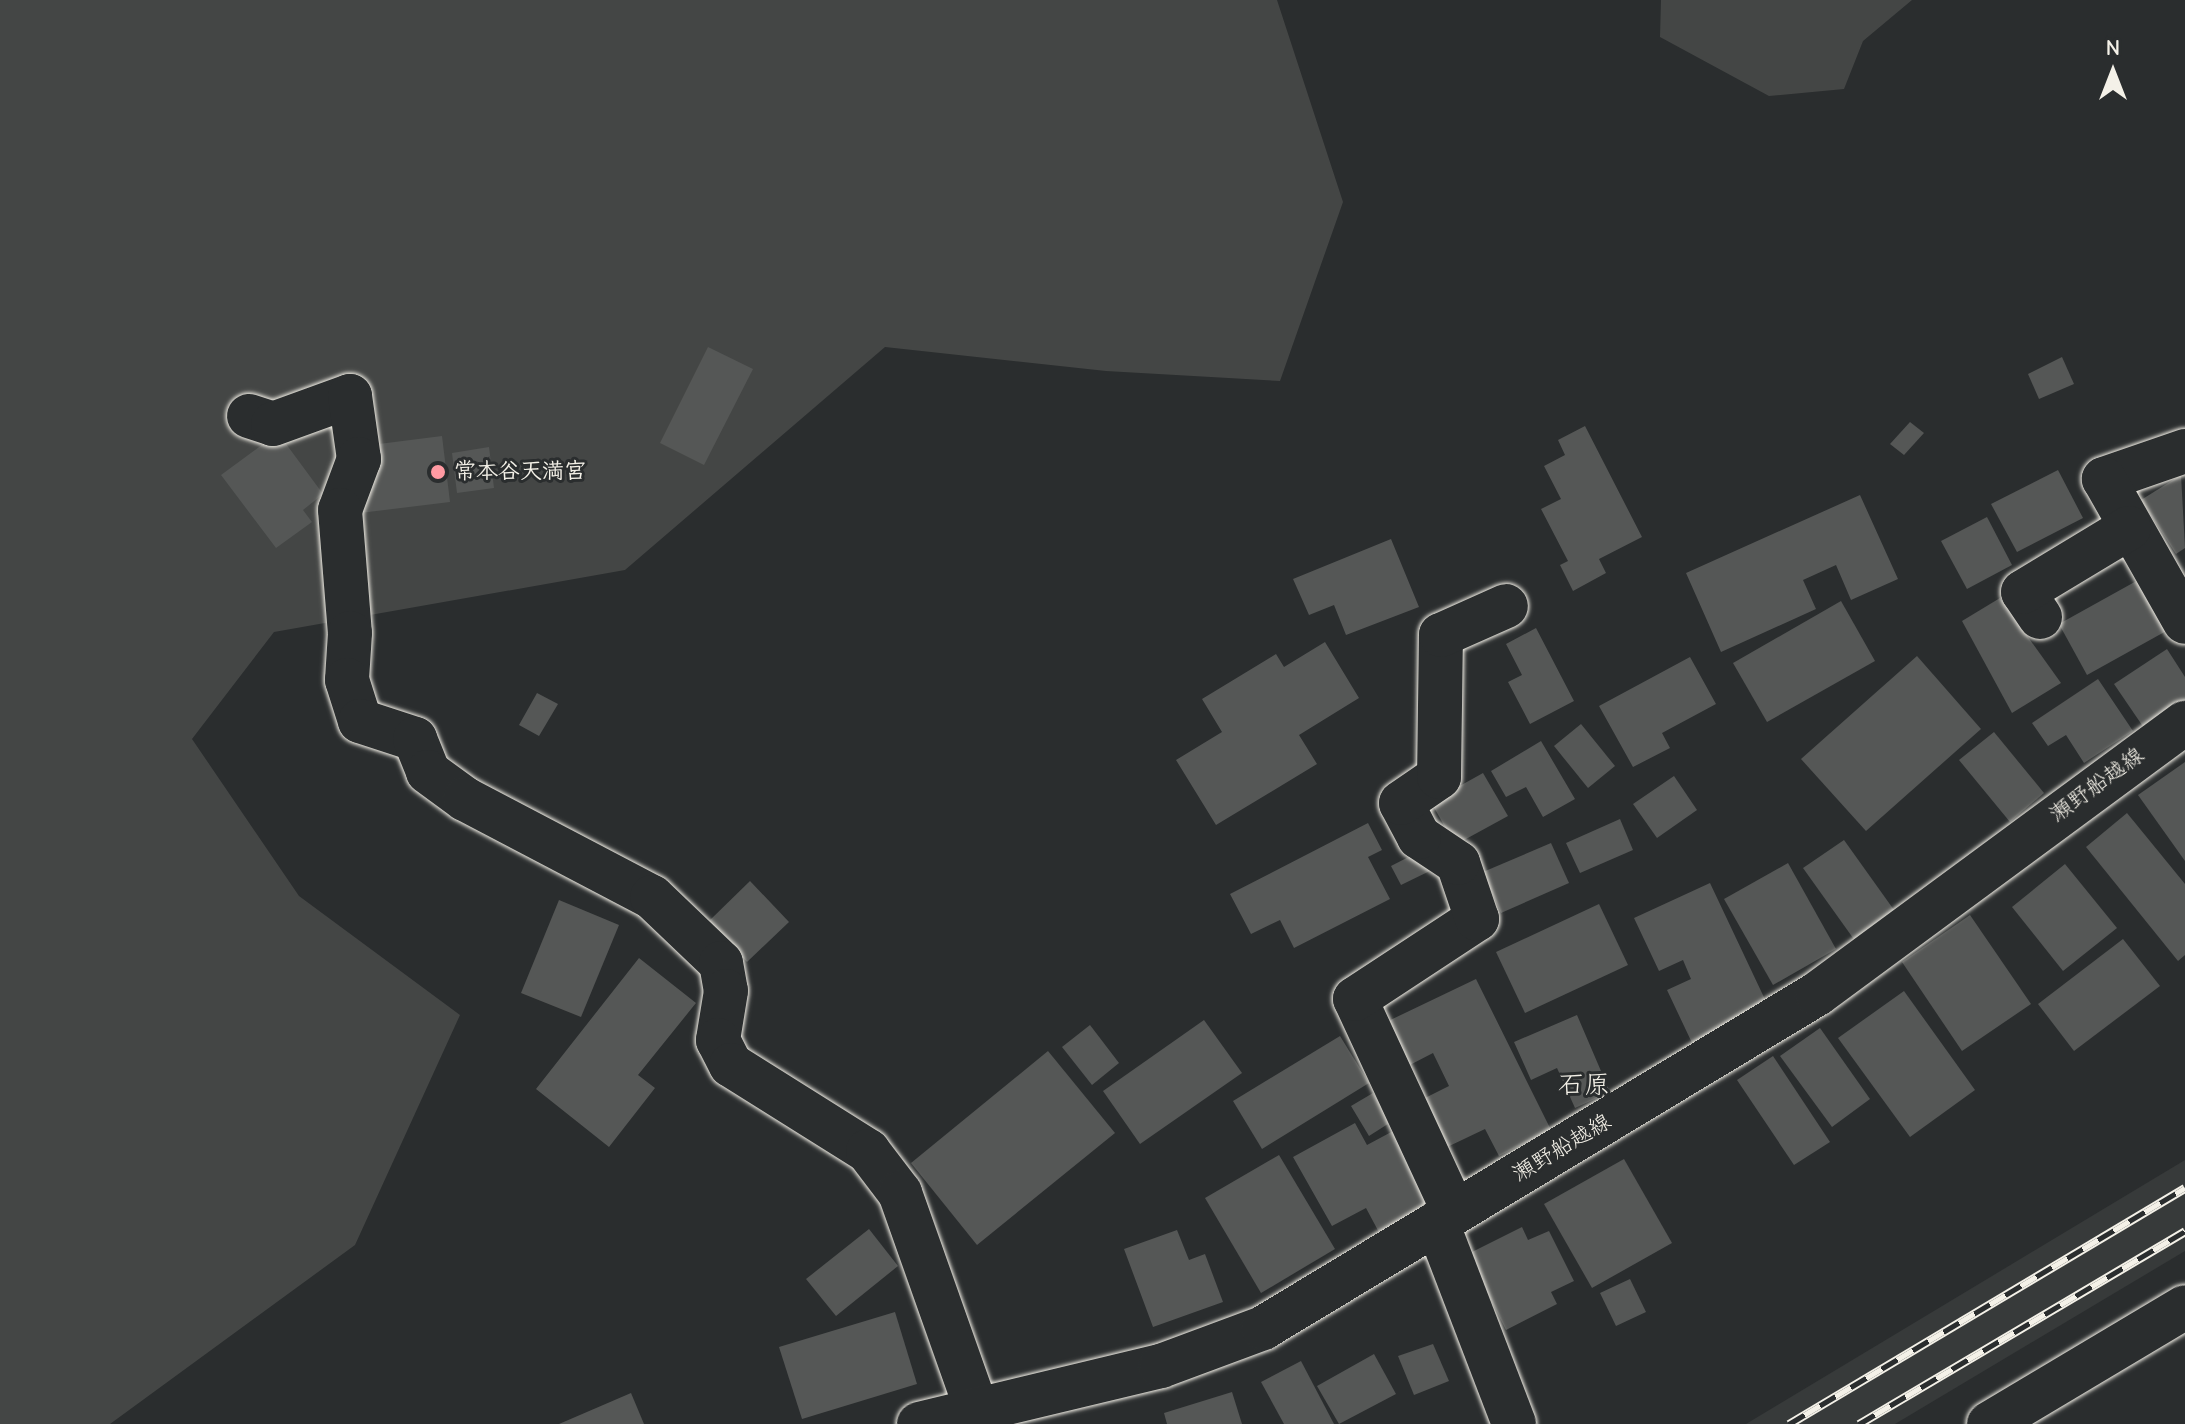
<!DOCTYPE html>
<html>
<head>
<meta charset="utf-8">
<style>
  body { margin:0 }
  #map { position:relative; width:2185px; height:1424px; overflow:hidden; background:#2a2d2e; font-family:"Comic Neue","Klee One",sans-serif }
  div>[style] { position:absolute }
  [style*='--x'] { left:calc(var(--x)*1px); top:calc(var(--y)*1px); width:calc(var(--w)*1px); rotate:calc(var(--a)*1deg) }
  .built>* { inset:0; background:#373a3a }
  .green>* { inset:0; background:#444645 }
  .building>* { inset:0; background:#555756 }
  .roads { filter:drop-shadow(0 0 2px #f4f1e8) drop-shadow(0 0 2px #f4f1e8) }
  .minor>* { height:44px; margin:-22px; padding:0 22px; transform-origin:22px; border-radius:22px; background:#2a2d2e }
  .major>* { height:44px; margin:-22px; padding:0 22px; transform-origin:22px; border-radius:22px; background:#2a2d2e }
  .rail>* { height:9px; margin-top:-4.5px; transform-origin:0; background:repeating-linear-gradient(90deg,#2a2d2e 0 18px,#f4f1e8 0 36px); box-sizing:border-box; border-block:2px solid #f4f1e8 }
  .dots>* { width:22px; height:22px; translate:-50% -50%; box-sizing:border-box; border:4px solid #2a2d2e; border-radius:50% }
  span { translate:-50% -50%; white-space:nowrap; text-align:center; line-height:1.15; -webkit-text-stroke:6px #2a2d2e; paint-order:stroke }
  .poi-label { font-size:22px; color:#f4f1e8; font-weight:700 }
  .left { translate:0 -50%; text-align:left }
  .street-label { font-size:22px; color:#f4f1e8 }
  .quarter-label { font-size:26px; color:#f4f1e8 }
  .north { position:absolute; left:2073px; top:32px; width:80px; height:80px; -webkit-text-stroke:6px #2a2d2e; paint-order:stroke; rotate:0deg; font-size:22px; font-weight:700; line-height:32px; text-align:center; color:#f4f1e8 }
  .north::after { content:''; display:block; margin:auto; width:28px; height:36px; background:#f4f1e8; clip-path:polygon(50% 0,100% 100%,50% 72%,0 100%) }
</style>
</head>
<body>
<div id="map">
  <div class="built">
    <div style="clip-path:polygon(2185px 1160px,2185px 1251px,1895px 1424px,1746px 1424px)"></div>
  </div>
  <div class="green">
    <div style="clip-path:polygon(0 0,1277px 0,1343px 202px,1280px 381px,1106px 371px,885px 347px,625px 570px,274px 632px,192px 739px,299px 896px,460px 1015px,355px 1245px,110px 1424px,0 1424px)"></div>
    <div style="clip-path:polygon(1661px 0,1912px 0,1863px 41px,1844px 89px,1769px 96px,1660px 37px)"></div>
  </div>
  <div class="building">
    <div style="clip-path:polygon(708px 347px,753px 369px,704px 465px,660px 443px)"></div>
    <div style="clip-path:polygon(2062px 357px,2074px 384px,2039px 399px,2028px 374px)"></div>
    <div style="clip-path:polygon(1910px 422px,1924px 433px,1904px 455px,1890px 444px)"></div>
    <div style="clip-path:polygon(1585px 426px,1642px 537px,1599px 559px,1606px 573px,1573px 591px,1560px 565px,1568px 561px,1541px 509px,1561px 499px,1544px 466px,1565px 455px,1558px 440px)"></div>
    <div style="clip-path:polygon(278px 433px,323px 494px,303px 510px,312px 522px,276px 548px,221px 475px)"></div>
    <div style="clip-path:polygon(442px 436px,450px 502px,360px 513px,363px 446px)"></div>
    <div style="clip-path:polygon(489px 447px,494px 488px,457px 493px,452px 453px)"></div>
    <div style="clip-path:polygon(2058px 470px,2083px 518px,2017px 552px,1991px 504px)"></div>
    <div style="clip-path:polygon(2181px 475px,2185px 548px,2176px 554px,2141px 500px)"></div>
    <div style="clip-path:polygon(1860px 495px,1898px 579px,1851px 600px,1836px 565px,1803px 580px,1816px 609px,1721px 652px,1686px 573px)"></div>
    <div style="clip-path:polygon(1987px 517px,2012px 565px,1967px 589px,1941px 541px)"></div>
    <div style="clip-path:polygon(1391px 539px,1419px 607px,1346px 635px,1334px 605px,1309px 615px,1293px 579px)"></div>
    <div style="clip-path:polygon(2140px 579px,2168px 630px,2087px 675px,2059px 624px)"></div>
    <div style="clip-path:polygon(2000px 598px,2061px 683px,2012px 713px,1962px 621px)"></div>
    <div style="clip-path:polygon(1841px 601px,1875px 661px,1767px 722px,1733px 663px)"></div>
    <div style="clip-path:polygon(1536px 628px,1574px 701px,1530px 724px,1508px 682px,1522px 675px,1506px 644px)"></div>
    <div style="clip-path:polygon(1325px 642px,1359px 698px,1299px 735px,1317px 764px,1216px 825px,1176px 760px,1222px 732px,1202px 699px,1276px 654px,1284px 667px)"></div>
    <div style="clip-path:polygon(2167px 649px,2185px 677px,2185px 700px,2144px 728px,2114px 684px)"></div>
    <div style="clip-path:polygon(1917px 656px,1981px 729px,1866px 831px,1801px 759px)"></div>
    <div style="clip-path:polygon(1690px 657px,1716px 704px,1662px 733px,1670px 748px,1633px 767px,1599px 706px)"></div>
    <div style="clip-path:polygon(2098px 679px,2133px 731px,2084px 763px,2066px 735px,2048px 746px,2032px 723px)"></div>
    <div style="clip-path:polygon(537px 693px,558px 704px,539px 736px,519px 725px)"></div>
    <div style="clip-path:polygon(1581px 724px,1615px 766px,1588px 788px,1554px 746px)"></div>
    <div style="clip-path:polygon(1994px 732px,2044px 793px,2010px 822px,1959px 760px)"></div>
    <div style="clip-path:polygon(1541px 741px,1575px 799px,1543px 817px,1526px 787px,1506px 797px,1491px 771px)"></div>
    <div style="clip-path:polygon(2185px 762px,2185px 861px,2138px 795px)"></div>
    <div style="clip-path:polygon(1483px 773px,1508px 816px,1455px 845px,1431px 802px)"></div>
    <div style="clip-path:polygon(1674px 776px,1697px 810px,1657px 838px,1633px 804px)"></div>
    <div style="clip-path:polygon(2127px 813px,2185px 884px,2185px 955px,2178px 961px,2086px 847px)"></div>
    <div style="clip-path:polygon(1620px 819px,1633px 850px,1580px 873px,1566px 843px)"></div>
    <div style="clip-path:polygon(1368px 823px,1382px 850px,1368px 857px,1390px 899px,1294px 948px,1280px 920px,1251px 934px,1230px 894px)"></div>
    <div style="clip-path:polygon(1844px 840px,1899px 917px,1858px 945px,1803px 868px)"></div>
    <div style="clip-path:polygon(1551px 843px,1569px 883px,1501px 913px,1483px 872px)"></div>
    <div style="clip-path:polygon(1428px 847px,1438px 867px,1401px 885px,1391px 866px)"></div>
    <div style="clip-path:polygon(1788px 863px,1836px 949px,1773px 985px,1724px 899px)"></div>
    <div style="clip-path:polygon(2065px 864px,2117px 928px,2063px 971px,2012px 907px)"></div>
    <div style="clip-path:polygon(750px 881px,789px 922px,747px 962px,708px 922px)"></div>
    <div style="clip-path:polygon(1710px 883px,1770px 1010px,1693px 1045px,1667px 990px,1691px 979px,1683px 960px,1659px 971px,1634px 918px)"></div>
    <div style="clip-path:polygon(559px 900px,619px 925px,581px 1017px,521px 993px)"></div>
    <div style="clip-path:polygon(1599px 904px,1628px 965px,1525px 1013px,1496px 952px)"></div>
    <div style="clip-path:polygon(1970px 915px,2031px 1004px,1962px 1051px,1902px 962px)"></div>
    <div style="clip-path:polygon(2123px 939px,2160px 986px,2074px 1051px,2038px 1004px)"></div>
    <div style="clip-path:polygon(639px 958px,696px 1003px,638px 1075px,655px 1088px,609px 1147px,536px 1089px)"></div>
    <div style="clip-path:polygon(1476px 979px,1551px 1130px,1499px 1156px,1485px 1129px,1443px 1149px,1419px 1101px,1449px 1086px,1433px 1053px,1404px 1068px,1382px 1024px)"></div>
    <div style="clip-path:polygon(1904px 991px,1975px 1090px,1910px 1137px,1838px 1038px)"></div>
    <div style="clip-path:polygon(1577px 1015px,1610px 1092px,1575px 1108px,1557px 1068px,1531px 1080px,1514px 1042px)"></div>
    <div style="clip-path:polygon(1204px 1020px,1242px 1073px,1140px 1144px,1103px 1091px)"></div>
    <div style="clip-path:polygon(1090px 1025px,1119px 1063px,1092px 1085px,1062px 1047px)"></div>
    <div style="clip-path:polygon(1820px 1028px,1870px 1099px,1832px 1127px,1780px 1056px)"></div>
    <div style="clip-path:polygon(1340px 1036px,1369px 1083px,1262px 1149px,1233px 1101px)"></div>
    <div style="clip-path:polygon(1048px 1051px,1115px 1133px,977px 1245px,911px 1163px)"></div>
    <div style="clip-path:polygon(1773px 1056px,1830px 1142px,1794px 1165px,1737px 1080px)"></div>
    <div style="clip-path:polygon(1373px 1093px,1391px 1122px,1369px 1136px,1351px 1106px)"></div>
    <div style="clip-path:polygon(1355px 1123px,1367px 1145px,1395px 1130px,1438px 1208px,1382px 1238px,1366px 1208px,1332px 1226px,1293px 1157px)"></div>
    <div style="clip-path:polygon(1279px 1155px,1335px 1249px,1261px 1293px,1205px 1198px)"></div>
    <div style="clip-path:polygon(1624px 1159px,1672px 1243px,1592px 1288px,1544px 1204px)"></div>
    <div style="clip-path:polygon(1522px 1227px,1528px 1240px,1549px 1231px,1574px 1281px,1551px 1292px,1557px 1304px,1506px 1330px,1468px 1254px)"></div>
    <div style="clip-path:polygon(869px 1229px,898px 1266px,836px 1316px,806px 1279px)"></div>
    <div style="clip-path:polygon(1177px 1230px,1189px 1260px,1205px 1254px,1223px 1302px,1153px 1327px,1124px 1249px)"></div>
    <div style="clip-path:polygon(1630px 1279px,1646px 1312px,1616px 1326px,1600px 1293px)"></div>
    <div style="clip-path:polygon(895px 1312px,917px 1384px,802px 1419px,779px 1347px)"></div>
    <div style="clip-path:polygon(1433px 1344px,1449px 1381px,1414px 1395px,1398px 1356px)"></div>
    <div style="clip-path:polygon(1374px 1354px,1396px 1394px,1339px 1424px,1317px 1386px)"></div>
    <div style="clip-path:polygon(1301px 1361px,1334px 1424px,1284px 1424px,1261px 1382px)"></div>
    <div style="clip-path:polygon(1232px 1392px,1242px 1424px,1167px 1424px,1164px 1413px)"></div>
    <div style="clip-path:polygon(631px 1393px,644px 1424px,559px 1424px)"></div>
  </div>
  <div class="roads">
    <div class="minor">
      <div style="--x:249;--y:416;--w:25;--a:18"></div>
      <div style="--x:273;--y:424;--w:82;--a:-20"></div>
      <div style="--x:350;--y:396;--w:64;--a:81.9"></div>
      <div style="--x:359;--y:459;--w:54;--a:110.4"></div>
      <div style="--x:340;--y:510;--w:123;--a:85.4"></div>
      <div style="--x:350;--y:633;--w:47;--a:93.7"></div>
      <div style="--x:347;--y:680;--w:43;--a:72.4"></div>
      <div style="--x:360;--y:721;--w:58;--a:18.1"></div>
      <div style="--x:415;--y:739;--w:35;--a:68"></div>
      <div style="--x:428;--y:772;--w:46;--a:36.1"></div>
      <div style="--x:465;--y:799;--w:211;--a:27.7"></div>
      <div style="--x:652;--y:897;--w:95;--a:43.7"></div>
      <div style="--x:721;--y:963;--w:28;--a:80"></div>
      <div style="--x:726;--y:991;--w:50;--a:99.3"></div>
      <div style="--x:718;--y:1040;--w:28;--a:63"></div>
      <div style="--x:731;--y:1065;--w:162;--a:32.1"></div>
      <div style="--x:868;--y:1151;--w:53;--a:52.7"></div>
      <div style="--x:900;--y:1193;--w:230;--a:70.5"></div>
      <div style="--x:2185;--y:451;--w:86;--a:160.9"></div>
      <div style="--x:2104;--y:479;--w:164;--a:60.5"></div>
      <div style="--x:2040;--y:617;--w:30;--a:-124"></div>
      <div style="--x:2023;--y:592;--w:124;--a:-31.1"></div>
      <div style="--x:1454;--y:1212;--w:235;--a:-114.9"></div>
      <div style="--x:1355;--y:999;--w:146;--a:-33.3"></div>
      <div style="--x:1477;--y:919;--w:59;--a:-108.7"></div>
      <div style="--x:1458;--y:863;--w:47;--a:-146.3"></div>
      <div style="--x:1419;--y:837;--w:38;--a:-118"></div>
      <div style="--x:1401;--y:803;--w:46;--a:-34.4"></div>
      <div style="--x:1439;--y:777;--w:142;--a:-89.2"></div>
      <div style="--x:1441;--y:635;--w:71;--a:-24"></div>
      <div style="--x:1437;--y:1223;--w:215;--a:69"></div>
      <div style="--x:1989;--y:1424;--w:228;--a:-30.8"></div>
    </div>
    <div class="major">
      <div style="--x:919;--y:1424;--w:249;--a:-13.5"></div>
      <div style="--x:1161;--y:1366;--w:109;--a:-20.4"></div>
      <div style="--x:1263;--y:1328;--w:647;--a:-31.09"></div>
      <div style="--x:1817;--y:994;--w:457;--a:-36.4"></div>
    </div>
  </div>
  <div class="rail">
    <div style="--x:1789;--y:1424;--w:461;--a:-30.8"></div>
    <div style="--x:1859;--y:1424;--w:379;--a:-30.6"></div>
  </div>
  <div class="dots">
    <div style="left:438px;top:472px;background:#ff9aa2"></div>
  </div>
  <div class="poi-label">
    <span class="left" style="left:454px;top:472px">常本谷天満宮</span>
  </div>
  <div class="street-label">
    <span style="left:2097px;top:785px;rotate:-36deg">瀬野船越線</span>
    <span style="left:1562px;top:1148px;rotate:-31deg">瀬野船越線</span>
  </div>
  <div class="quarter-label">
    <span style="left:1584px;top:1086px">石原</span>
  </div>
  <div class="north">N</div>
</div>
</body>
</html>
